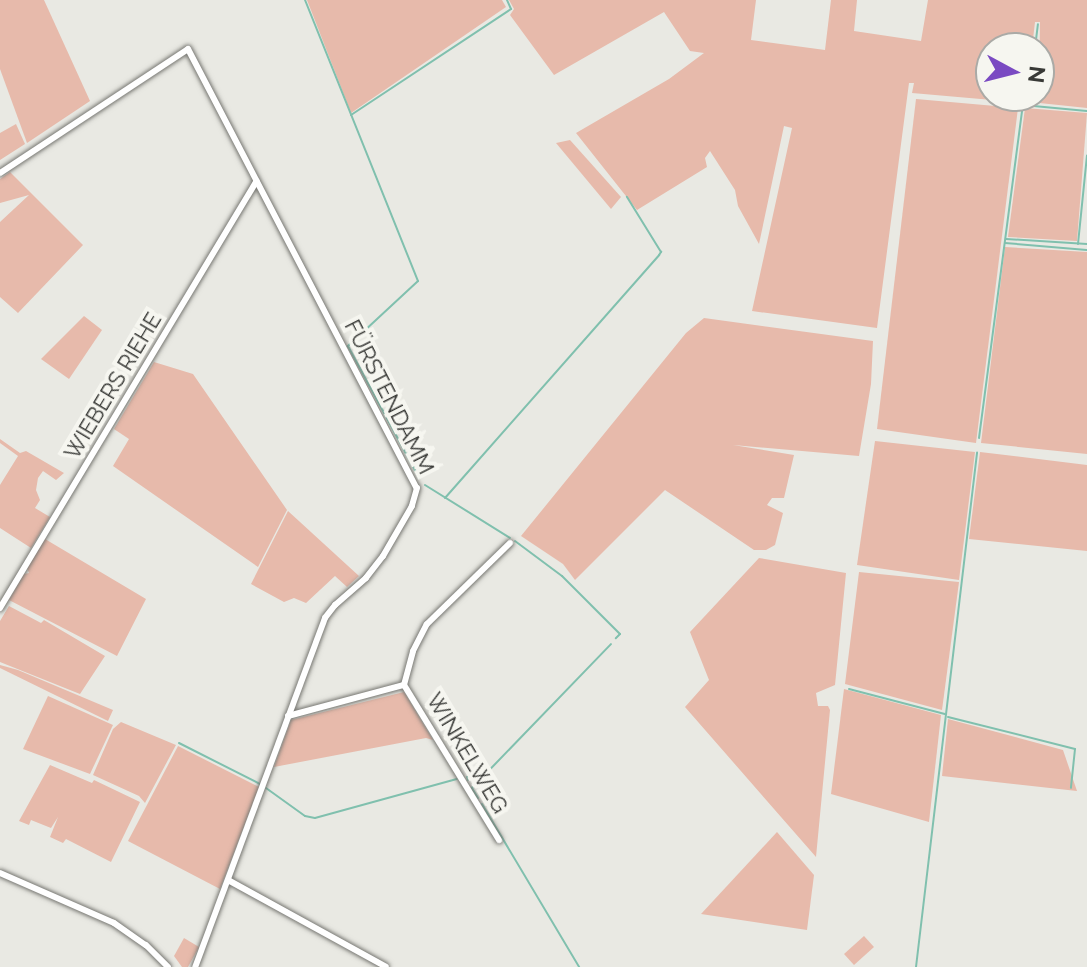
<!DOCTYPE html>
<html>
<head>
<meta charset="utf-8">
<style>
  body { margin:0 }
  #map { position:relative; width:1087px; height:967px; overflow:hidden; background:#e9e9e3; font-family:Raleway,sans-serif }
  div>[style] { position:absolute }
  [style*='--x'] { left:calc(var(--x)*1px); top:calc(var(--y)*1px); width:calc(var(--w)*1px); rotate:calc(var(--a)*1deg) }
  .green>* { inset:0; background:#e7baab }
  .stream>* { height:2px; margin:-1px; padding:0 1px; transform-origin:1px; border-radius:1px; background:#80c0ae }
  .roads { filter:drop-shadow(0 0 2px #777772) drop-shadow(0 0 2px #777772) }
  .minor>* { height:6px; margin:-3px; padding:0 3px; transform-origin:3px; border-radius:3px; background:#fff }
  span { translate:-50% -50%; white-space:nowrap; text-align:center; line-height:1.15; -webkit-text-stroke:8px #f6f6f0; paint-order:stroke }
  .street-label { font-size:22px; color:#383936 }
  .north { position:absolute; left:975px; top:32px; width:80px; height:80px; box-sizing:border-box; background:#f6f6f0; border:2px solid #aaaaa6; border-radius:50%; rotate:97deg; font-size:22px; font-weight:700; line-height:32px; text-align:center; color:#383936 }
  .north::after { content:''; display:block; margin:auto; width:28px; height:36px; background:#7a4ac2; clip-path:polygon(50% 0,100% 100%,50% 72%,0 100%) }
</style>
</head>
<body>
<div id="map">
  <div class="green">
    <div style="clip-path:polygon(0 0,44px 0,90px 101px,27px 143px,0 69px)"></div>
    <div style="clip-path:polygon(307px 0,502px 0,506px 7px,351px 113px)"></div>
    <div style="clip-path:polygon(509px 0,756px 0,751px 40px,825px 50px,831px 0,857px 0,854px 31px,921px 41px,928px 0,1087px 0,1087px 108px,1030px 102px,1031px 96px,1039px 96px,1040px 22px,1035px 22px,1032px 48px,991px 48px,991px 96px,1027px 96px,1026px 103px,912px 93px,914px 83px,909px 83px,877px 328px,752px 311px,792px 128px,784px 126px,759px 244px,738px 206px,735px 190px,710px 151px,705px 158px,707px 167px,637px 210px,576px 133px,669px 79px,704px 53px,690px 51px,664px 12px,554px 75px,510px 15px,514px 9px)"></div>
    <div style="clip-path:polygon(916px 99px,1018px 108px,976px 443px,877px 429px)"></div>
    <div style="clip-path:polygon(1025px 108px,1087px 113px,1077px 241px,1008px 237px)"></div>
    <div style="clip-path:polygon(16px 124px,25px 144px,0 160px,0 133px)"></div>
    <div style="clip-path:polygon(570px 140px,621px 197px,611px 209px,556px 143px)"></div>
    <div style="clip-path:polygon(10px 172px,83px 245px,18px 313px,0 297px,0 222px,29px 195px,0 203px,0 179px)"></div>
    <div style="clip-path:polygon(1005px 247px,1087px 252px,1087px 454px,981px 443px)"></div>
    <div style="clip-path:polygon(84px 316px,102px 330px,69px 379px,41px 359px)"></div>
    <div style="clip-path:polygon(704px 318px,873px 341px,871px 384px,859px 456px,733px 445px,794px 455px,784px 498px,772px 498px,767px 505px,783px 513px,775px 545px,766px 550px,754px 550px,665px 490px,575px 580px,563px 564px,521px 536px,686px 333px)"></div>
    <div style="clip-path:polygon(154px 362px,193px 374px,287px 510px,258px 567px,113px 466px,129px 439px,114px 429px)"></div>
    <div style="clip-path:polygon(0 439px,20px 453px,26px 451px,64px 473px,56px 480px,43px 471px,38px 478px,36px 490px,40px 500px,35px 508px,50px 517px,31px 548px,0 528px,0 485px,18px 456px,0 443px)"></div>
    <div style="clip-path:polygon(875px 441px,975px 452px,959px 580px,857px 565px)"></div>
    <div style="clip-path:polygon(980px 452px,1087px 465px,1087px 551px,969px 539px)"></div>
    <div style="clip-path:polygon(288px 511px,359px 576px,347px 587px,335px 576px,306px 603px,294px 598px,284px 602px,251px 584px)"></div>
    <div style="clip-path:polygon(45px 539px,146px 599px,117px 656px,9px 600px,24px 574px,29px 573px,27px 568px)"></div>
    <div style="clip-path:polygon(759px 558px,846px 573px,835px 685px,816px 693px,818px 706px,828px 706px,830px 710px,816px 857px,685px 707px,709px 680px,690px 632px)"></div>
    <div style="clip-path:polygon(859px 572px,959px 582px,942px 710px,845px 684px)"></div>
    <div style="clip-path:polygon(9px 606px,41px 623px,44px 620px,105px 656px,80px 694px,0 662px,0 621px)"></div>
    <div style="clip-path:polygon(0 665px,18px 670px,113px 710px,108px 721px,0 668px)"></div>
    <div style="clip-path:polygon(844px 689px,941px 715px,929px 822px,831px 794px)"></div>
    <div style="clip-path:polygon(404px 692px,433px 740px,426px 738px,274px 767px,291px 720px)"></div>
    <div style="clip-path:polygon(48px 696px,113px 725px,90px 774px,23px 749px)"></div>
    <div style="clip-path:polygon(948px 719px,1063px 750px,1077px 791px,942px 776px)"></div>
    <div style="clip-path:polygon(121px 722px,176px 745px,145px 803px,139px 796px,93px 775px,113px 729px)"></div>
    <div style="clip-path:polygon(178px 746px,259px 787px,220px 889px,128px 841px)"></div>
    <div style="clip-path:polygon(50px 765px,92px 783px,94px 780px,140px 802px,111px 862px,66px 839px,63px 843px,50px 837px,58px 817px,51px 828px,31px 820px,29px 825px,19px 821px)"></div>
    <div style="clip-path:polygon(777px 832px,814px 875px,807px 930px,701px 914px)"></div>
    <div style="clip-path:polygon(864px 936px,874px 947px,854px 965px,844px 954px)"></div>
    <div style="clip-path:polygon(184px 938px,199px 947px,188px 967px,182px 967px,174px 956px)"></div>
  </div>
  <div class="stream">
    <div style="--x:305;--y:0;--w:303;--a:68.1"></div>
    <div style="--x:418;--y:281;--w:96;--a:137.1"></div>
    <div style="--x:348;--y:346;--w:150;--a:61.7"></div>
    <div style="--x:1035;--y:48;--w:24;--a:-83"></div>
    <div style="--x:1029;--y:105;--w:9;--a:-90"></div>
    <div style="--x:351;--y:115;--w:192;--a:-33.5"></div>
    <div style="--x:511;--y:9;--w:10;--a:-114"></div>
    <div style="--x:1006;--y:239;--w:81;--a:3.5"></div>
    <div style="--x:1005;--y:243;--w:82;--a:4.9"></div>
    <div style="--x:1078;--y:244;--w:89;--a:-84.2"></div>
    <div style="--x:979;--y:438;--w:336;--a:-82.5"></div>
    <div style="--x:1023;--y:105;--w:64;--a:5.4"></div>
    <div style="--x:425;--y:485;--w:100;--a:31.9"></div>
    <div style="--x:445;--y:498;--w:324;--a:-48.6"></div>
    <div style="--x:659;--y:255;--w:4;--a:-56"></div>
    <div style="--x:661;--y:252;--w:65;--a:-121.7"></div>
    <div style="--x:515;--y:541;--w:59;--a:36.7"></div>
    <div style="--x:562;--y:576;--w:82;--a:45"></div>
    <div style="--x:620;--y:634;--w:6;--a:135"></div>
    <div style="--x:849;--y:689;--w:99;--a:14.6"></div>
    <div style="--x:948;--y:717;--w:131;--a:14.1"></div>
    <div style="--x:1075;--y:749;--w:39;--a:96"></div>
    <div style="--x:179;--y:743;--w:91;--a:26.8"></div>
    <div style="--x:467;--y:777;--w:3;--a:72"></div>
    <div style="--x:266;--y:788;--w:48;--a:35.7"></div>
    <div style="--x:305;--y:816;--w:10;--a:11"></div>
    <div style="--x:315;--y:818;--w:147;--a:-15.4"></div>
    <div style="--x:478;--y:798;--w:12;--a:-121"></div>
    <div style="--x:472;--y:788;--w:200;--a:-46"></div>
    <div style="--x:482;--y:804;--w:190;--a:59.2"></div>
    <div style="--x:916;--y:967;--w:518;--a:-83.23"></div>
  </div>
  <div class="roads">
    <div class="minor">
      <div style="--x:0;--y:173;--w:225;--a:-33.4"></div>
      <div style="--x:188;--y:49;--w:495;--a:62.5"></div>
      <div style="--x:417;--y:488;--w:19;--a:106"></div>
      <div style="--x:412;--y:506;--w:58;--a:120.1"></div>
      <div style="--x:383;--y:556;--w:28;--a:128"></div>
      <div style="--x:366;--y:578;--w:41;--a:138.9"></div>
      <div style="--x:335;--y:605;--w:16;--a:128"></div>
      <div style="--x:325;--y:618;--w:372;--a:110.4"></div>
      <div style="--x:0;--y:608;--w:498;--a:-59"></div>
      <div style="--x:404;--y:685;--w:182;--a:58.5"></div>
      <div style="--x:288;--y:716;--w:120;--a:-15"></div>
      <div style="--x:404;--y:685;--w:35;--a:-75"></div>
      <div style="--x:413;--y:651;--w:30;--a:-63"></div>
      <div style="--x:427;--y:624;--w:116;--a:-44.3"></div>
      <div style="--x:0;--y:873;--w:124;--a:23.7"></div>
      <div style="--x:114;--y:923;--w:39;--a:35"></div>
      <div style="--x:146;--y:945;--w:31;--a:45"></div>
      <div style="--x:228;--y:880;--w:180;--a:28.8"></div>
    </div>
  </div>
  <div class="street-label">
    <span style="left:113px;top:386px;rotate:-59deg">WIEBERS RIEHE</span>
    <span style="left:389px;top:397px;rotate:63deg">FÜRSTENDAMM</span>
    <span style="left:467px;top:753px;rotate:59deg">WINKELWEG</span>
  </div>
  <div class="north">N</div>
</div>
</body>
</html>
